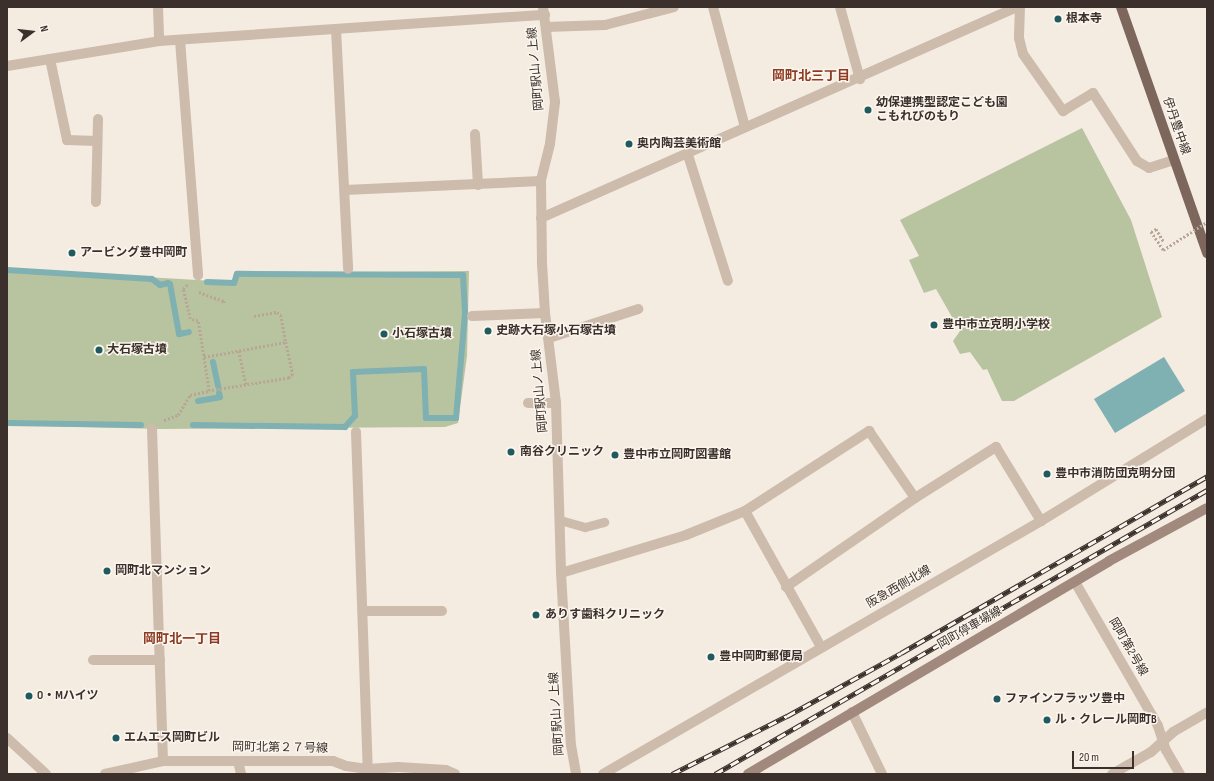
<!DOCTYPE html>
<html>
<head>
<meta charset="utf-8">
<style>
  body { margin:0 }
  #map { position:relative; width:1214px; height:781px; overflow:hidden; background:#f4ebe1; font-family:"Sofia Sans Condensed","Noto Sans JP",sans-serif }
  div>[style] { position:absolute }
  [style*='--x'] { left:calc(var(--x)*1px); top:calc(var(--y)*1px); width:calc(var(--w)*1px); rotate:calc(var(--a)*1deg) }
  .green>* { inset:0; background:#b8c4a0 }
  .water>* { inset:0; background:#7fb0b2 }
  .stream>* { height:6px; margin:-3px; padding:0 3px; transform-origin:3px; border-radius:3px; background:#7fb0b2 }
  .path>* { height:2.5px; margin-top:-1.25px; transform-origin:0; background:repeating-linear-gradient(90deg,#b9a596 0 2px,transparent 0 4px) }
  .service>* { height:9px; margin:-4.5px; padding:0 4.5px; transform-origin:4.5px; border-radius:4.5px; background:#cdbbac }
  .minor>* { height:10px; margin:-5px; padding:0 5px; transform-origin:5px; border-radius:5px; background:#cdbbac }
  .secondary>* { height:10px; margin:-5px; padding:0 5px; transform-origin:5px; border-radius:5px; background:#a18a7d }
  .primary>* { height:10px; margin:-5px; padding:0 5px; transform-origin:5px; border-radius:5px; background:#7d675c }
  .rail>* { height:4.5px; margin-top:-2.25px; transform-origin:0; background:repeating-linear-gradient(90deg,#fbf5ee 0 9px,#3b302b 0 18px); box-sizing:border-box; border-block:1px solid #3b302b }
  .path-bridge>* { height:2.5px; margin-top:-1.25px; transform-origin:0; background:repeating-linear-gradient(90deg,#b9a596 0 2px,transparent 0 4px) }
  .dots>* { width:11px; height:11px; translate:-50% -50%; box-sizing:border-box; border:2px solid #fbf5ee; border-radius:50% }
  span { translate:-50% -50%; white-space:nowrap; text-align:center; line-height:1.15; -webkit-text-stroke:3px #fbf5ee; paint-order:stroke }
  .poi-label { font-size:12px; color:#3b302b; font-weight:700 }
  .left { translate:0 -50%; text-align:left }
  .street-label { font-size:12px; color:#3b302b }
  .neighbourhood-label { font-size:13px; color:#8c3b22; font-weight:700 }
  .frame { position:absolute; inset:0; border:8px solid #3b302b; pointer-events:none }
  .north { position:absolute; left:12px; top:12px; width:40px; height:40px; -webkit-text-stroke:3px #fbf5ee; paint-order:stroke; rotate:75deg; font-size:11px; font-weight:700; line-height:16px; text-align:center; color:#3b302b }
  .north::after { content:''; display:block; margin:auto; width:14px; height:18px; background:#3b302b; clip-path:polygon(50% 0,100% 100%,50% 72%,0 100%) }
  .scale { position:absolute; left:1072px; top:751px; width:62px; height:18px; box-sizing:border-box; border:2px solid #3b302b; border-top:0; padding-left:5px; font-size:12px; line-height:14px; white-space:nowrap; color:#3b302b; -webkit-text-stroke:3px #fbf5ee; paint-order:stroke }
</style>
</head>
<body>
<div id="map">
  <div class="green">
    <div style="clip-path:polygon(1082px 128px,1131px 220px,1162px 317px,1014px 401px,1002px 401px,987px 369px,983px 370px,970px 352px,960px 354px,953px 341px,960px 331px,936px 289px,924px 293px,909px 260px,919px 256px,900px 220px)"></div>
    <div style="clip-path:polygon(7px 269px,232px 282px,234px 273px,469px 271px,467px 356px,458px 423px,445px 427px,160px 429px,7px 425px)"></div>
  </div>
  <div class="water">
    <div style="clip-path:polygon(1164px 357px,1185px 391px,1115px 433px,1094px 399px)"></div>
  </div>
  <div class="stream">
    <div style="--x:7;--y:270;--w:145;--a:3.6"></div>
    <div style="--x:152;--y:279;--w:10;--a:37"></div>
    <div style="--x:160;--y:285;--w:8;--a:-14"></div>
    <div style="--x:168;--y:283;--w:2;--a:27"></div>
    <div style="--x:170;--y:284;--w:51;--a:79.8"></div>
    <div style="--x:179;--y:334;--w:10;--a:-11"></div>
    <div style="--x:213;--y:362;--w:25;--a:78"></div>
    <div style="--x:198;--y:401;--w:22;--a:-10"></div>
    <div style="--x:220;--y:397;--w:4;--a:-104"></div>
    <div style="--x:7;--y:423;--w:134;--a:0.9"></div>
    <div style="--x:193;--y:425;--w:152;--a:0.8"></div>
    <div style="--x:345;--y:427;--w:15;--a:-48"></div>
    <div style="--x:355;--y:416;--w:44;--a:-92.6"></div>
    <div style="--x:353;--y:372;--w:71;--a:-2.4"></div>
    <div style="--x:424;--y:369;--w:49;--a:87.7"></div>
    <div style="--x:426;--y:418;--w:30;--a:0"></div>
    <div style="--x:456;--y:418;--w:105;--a:-85.1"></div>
    <div style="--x:465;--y:313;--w:38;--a:-93"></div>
    <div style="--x:463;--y:275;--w:226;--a:-179.7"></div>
    <div style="--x:237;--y:274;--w:9;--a:108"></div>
    <div style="--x:234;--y:283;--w:27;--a:-178"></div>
  </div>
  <div class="path">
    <div style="--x:1163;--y:250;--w:22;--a:-124"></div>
    <div style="--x:1151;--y:232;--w:6;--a:-31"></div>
    <div style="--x:1156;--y:229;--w:15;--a:58"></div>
    <div style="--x:199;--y:292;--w:27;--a:20"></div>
    <div style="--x:224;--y:301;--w:4;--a:76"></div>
    <div style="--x:254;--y:316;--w:23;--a:-10"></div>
    <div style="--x:277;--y:312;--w:5;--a:37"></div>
    <div style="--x:281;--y:315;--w:27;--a:80"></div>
    <div style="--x:239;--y:351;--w:35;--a:78"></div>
    <div style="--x:204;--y:357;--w:83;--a:-10.4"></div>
    <div style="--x:286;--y:342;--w:33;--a:78"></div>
    <div style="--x:293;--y:374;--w:6;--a:135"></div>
    <div style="--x:289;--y:378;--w:81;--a:170.8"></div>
    <div style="--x:164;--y:420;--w:15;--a:-20"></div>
    <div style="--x:178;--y:415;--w:23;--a:-59"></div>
    <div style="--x:190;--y:395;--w:19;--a:-12"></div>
    <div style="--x:209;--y:391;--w:71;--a:-98.9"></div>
    <div style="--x:198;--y:321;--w:8;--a:-166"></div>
    <div style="--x:190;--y:319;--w:31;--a:-103"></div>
    <div style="--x:183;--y:289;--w:6;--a:-45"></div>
  </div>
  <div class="service">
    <div style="--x:560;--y:520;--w:26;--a:16"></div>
    <div style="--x:585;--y:527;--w:20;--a:-15"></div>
  </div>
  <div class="minor">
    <div style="--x:158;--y:7;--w:34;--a:88"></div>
    <div style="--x:543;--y:7;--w:96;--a:82.8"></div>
    <div style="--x:555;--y:102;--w:42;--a:96.8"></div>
    <div style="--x:550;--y:144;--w:38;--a:104"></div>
    <div style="--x:541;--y:181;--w:82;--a:89.3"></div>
    <div style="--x:542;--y:263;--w:50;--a:86.6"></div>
    <div style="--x:545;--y:313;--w:91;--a:83"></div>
    <div style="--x:556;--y:403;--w:170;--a:88.3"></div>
    <div style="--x:561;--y:573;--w:172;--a:86.7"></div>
    <div style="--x:571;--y:745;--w:29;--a:80"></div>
    <div style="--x:713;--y:7;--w:124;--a:75.1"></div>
    <div style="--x:840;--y:7;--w:75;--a:74.5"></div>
    <div style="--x:1020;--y:7;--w:31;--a:92"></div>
    <div style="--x:1019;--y:38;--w:16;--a:76"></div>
    <div style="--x:1023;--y:54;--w:70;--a:54.9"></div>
    <div style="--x:1063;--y:111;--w:35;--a:-31"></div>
    <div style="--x:1093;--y:93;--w:81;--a:57.1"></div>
    <div style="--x:1137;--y:161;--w:14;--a:30"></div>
    <div style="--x:1149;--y:168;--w:26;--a:-18"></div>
    <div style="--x:546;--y:27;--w:59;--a:-1.9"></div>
    <div style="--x:605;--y:25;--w:71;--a:-14.6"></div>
    <div style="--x:336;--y:29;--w:240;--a:87.1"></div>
    <div style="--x:180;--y:40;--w:236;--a:85.6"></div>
    <div style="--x:50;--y:59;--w:83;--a:78.1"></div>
    <div style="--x:67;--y:140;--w:30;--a:2"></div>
    <div style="--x:7;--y:66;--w:154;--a:-9.3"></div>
    <div style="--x:159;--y:41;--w:387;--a:-3.9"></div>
    <div style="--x:475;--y:134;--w:51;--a:86.6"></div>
    <div style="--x:687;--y:152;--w:135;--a:72.4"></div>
    <div style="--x:345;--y:190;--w:196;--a:-2.6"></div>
    <div style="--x:96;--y:202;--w:83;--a:-88.6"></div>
    <div style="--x:541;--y:218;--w:521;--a:-23.91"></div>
    <div style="--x:472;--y:316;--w:73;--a:-2.4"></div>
    <div style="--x:549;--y:338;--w:94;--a:-18"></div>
    <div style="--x:528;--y:403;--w:28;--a:0"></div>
    <div style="--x:152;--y:429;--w:332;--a:88.1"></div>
    <div style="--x:356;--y:432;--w:337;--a:88"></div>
    <div style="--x:745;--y:511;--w:156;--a:60.8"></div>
    <div style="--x:561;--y:573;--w:131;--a:-16.9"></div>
    <div style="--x:686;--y:535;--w:64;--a:-22.1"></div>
    <div style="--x:745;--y:511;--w:148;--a:-32.8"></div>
    <div style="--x:869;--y:431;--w:81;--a:55.5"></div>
    <div style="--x:1075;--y:582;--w:166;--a:60"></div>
    <div style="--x:1158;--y:726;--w:25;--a:72"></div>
    <div style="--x:1166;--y:750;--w:28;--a:60"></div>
    <div style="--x:786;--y:587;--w:157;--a:-34.6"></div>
    <div style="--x:915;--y:498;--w:96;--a:-32.2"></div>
    <div style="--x:996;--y:447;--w:87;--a:58.7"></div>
    <div style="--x:364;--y:611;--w:78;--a:0"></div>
    <div style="--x:93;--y:660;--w:67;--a:0"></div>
    <div style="--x:852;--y:712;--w:69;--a:64.2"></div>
    <div style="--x:7;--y:738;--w:53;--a:42.7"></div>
    <div style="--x:238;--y:761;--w:13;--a:77"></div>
    <div style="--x:105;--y:774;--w:59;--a:-12.6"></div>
    <div style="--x:163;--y:761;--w:170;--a:0"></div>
    <div style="--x:333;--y:761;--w:14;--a:21"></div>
    <div style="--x:346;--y:766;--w:22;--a:8"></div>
    <div style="--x:368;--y:769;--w:30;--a:-4"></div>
    <div style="--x:398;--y:767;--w:48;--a:3.6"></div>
    <div style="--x:446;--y:770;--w:10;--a:24"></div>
    <div style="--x:603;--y:774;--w:506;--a:-30.01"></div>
    <div style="--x:1041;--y:521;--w:195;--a:-31.6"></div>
    <div style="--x:1112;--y:774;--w:45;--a:-29.4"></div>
    <div style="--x:1151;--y:752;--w:30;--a:-42"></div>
    <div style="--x:1173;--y:732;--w:39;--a:-30"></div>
  </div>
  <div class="secondary">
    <div style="--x:748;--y:774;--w:419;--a:-30.5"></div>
    <div style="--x:1109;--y:561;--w:111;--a:-28.4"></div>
  </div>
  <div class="primary">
    <div style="--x:1121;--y:7;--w:261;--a:70.7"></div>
  </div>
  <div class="rail">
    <div style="--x:672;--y:774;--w:129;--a:-26.8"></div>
    <div style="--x:787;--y:716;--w:130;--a:-28.9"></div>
    <div style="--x:901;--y:653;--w:354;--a:-30"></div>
    <div style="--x:715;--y:774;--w:568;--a:-30"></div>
  </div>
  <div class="path-bridge">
    <div style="--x:1163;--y:250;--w:52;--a:-32.5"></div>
  </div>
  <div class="dots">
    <div style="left:1058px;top:19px;background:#1f5a5e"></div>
    <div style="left:868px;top:110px;background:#1f5a5e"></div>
    <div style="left:629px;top:144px;background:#1f5a5e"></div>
    <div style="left:72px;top:253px;background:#1f5a5e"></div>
    <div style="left:934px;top:325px;background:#1f5a5e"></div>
    <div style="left:488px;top:331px;background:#1f5a5e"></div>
    <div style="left:384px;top:334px;background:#1f5a5e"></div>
    <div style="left:99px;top:350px;background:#1f5a5e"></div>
    <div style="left:511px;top:452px;background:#1f5a5e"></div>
    <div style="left:615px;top:455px;background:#1f5a5e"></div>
    <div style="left:1047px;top:474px;background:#1f5a5e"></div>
    <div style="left:107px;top:571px;background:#1f5a5e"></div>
    <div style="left:536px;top:615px;background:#1f5a5e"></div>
    <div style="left:711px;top:657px;background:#1f5a5e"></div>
    <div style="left:29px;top:696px;background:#1f5a5e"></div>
    <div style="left:997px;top:699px;background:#1f5a5e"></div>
    <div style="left:1047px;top:720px;background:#1f5a5e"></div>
    <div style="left:116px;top:738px;background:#1f5a5e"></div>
  </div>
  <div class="poi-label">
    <span class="left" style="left:1066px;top:19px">根本寺</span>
    <span class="left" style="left:876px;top:110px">幼保連携型認定こども園<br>こもれびのもり</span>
    <span class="left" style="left:637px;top:144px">奥内陶芸美術館</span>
    <span class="left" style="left:80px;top:253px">アービング豊中岡町</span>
    <span class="left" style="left:942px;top:325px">豊中市立克明小学校</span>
    <span class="left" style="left:496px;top:331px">史跡大石塚小石塚古墳</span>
    <span class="left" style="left:392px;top:334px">小石塚古墳</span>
    <span class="left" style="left:107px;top:350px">大石塚古墳</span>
    <span class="left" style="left:520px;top:452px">南谷クリニック</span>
    <span class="left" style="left:623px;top:455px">豊中市立岡町図書館</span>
    <span class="left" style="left:1055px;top:474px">豊中市消防団克明分団</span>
    <span class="left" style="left:115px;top:571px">岡町北マンション</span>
    <span class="left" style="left:545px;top:615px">ありす歯科クリニック</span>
    <span class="left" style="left:719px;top:657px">豊中岡町郵便局</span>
    <span class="left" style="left:37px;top:696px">O・Mハイツ</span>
    <span class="left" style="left:1005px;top:699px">ファインフラッツ豊中</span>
    <span class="left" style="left:1055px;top:720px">ル・クレール岡町B</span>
    <span class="left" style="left:124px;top:738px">エムエス岡町ビル</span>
  </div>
  <div class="street-label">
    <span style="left:536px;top:69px;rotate:-95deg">岡町駅山ノ上線</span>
    <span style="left:1176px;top:126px;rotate:71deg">伊丹豊中線</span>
    <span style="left:540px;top:391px;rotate:-95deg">岡町駅山ノ上線</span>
    <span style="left:899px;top:587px;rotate:-30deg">阪急西側北線</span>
    <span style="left:970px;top:628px;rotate:-30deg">岡町停車場線</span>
    <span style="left:1128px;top:647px;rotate:60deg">岡町第2号線</span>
    <span style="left:557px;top:714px;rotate:-94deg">岡町駅山ノ上線</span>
    <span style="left:280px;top:748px;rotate:1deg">岡町北第２７号線</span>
  </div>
  <div class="neighbourhood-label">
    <span style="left:811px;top:76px">岡町北三丁目</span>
    <span style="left:182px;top:639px">岡町北一丁目</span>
  </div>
  <div class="frame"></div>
  <div class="north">N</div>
  <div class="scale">20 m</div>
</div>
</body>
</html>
